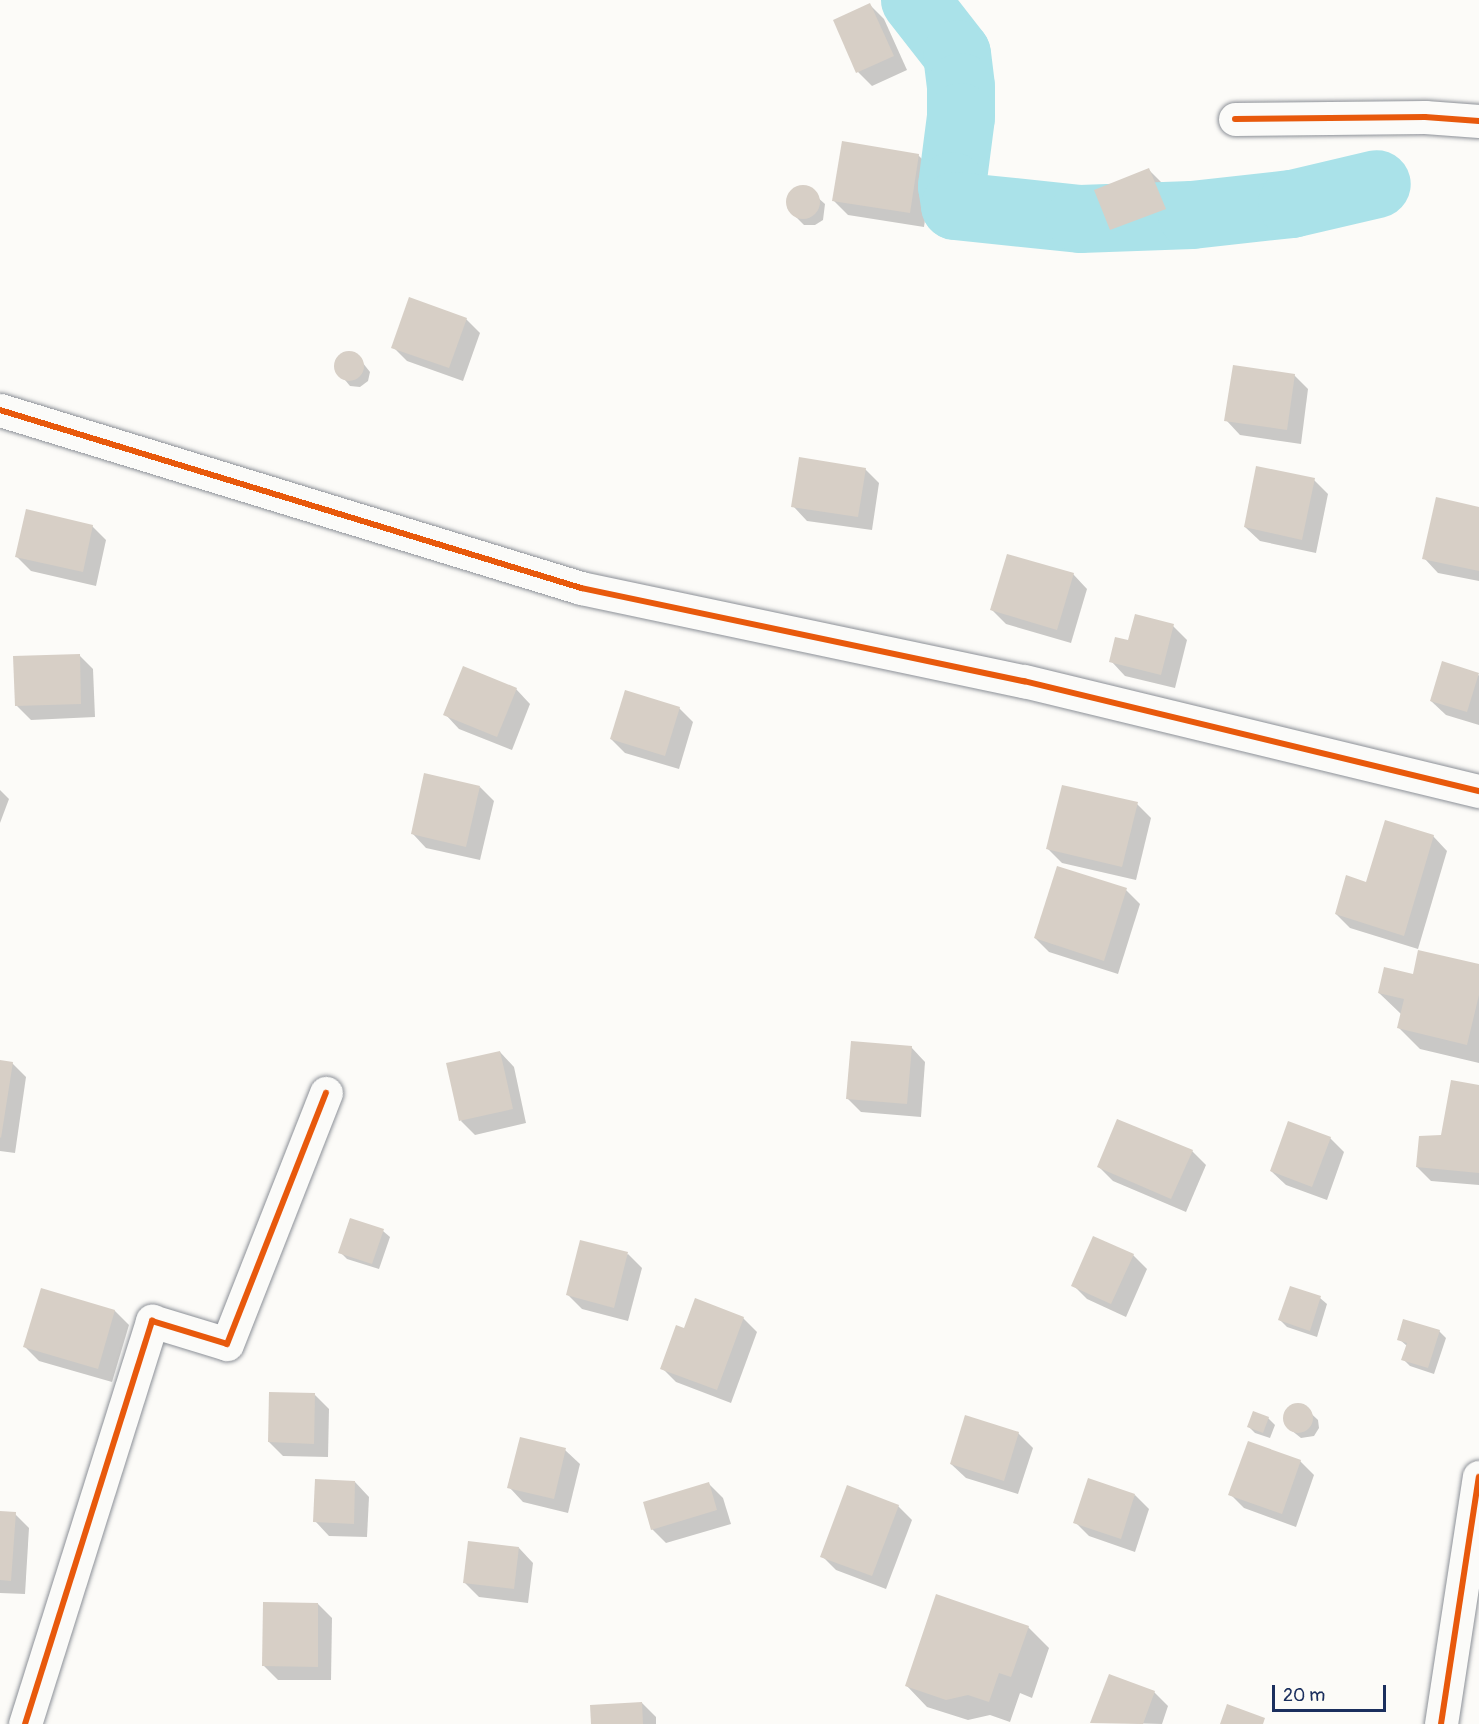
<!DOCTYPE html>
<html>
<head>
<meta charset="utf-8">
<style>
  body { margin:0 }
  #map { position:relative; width:1479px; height:1724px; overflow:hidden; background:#fcfbf8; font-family:Pangolin,sans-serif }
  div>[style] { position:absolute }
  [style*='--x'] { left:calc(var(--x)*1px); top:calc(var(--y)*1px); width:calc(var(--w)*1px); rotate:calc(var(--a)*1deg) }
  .shadow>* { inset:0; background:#0003 }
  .river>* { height:68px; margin:-34px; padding:0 34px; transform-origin:34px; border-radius:34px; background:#aae2e9 }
  .building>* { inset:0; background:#d7cfc6 }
  .round { border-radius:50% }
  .roads { filter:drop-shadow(0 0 2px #8c9097) drop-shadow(0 0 2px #8c9097) }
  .minor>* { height:33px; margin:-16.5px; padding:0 16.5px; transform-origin:16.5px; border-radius:16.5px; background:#fbfbf9 }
  .cycleway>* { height:6px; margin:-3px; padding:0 3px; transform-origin:3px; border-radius:3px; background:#e8590c }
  span { translate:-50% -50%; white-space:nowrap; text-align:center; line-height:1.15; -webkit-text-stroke:4.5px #fdfcf7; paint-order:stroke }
  .scale { position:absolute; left:1272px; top:1685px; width:114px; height:27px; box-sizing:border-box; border:3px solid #1b2f5e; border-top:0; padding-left:8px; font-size:18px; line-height:21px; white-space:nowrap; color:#1b2f5e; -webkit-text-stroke:4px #fdfcf7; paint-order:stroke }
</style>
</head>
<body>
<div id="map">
  <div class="shadow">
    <div style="clip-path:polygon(870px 5px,884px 19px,907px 70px,872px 86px,858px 72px)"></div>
    <div style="clip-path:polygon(918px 155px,932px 169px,924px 227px,848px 215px,834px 201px)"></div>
    <div style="clip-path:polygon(1149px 170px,1163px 184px,1179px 223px,1125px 244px,1111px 229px)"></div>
    <div style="clip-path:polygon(806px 187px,825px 204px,823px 220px,815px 225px,804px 225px,789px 210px,787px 200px,796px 188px)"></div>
    <div style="clip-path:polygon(466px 319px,480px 333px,463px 381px,407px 361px,393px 347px)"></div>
    <div style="clip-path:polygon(355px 353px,370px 372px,368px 381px,360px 387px,350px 386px,335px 368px,336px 360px,342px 354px)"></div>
    <div style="clip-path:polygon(1294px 375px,1308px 389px,1301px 444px,1240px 435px,1226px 420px)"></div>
    <div style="clip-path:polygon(865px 469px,879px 483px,872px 530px,807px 521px,793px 506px)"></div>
    <div style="clip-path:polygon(1314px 480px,1328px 494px,1316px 553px,1260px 541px,1245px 527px)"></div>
    <div style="clip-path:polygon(1479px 508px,1479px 581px,1438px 573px,1424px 558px)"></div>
    <div style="clip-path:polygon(92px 526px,106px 540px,96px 586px,31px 571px,17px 557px)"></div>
    <div style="clip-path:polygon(1073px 574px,1087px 589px,1071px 643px,1006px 624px,992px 610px)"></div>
    <div style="clip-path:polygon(1173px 626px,1187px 640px,1175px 688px,1125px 676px,1111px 661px,1129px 642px)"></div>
    <div style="clip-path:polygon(79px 655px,93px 669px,95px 717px,31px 720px,16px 705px)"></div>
    <div style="clip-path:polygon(1479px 675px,1479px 725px,1446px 715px,1431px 701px)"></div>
    <div style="clip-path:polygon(516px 689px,530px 704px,512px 750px,459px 729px,445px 714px)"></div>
    <div style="clip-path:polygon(679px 708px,693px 722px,679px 769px,625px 753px,611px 739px)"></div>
    <div style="clip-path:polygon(480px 787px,494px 801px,480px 860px,426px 848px,412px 833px)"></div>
    <div style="clip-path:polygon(0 790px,9px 799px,0 823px)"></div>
    <div style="clip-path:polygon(1137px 804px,1151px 818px,1136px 880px,1062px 863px,1048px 849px)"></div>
    <div style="clip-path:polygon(1433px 836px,1447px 851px,1418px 949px,1350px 928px,1336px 914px,1367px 883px)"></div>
    <div style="clip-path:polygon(1126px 890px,1140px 904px,1118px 974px,1049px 952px,1035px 938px)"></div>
    <div style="clip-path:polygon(1479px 966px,1479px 1063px,1420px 1049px,1399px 1028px,1401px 1014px,1379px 993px)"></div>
    <div style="clip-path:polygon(911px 1047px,925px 1062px,921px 1117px,861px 1112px,847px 1098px)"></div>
    <div style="clip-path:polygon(500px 1052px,514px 1067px,526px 1123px,475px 1135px,461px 1121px)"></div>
    <div style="clip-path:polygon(0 1062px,12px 1063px,26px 1077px,15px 1153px,0 1151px)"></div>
    <div style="clip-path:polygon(1479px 1087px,1479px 1185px,1431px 1181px,1417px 1167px)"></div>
    <div style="clip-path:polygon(1330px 1138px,1344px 1152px,1327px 1200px,1286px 1185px,1271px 1171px)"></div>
    <div style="clip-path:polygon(1192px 1151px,1206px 1165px,1186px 1212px,1113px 1181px,1099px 1167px)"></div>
    <div style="clip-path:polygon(350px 1219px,383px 1231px,390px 1237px,379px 1269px,347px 1259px,340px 1252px)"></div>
    <div style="clip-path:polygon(628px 1254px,642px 1268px,628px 1321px,582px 1309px,568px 1295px)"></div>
    <div style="clip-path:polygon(1133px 1255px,1147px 1269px,1126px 1317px,1087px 1299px,1073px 1285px)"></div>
    <div style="clip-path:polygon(42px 1290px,115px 1311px,129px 1325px,112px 1382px,39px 1361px,25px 1347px)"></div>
    <div style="clip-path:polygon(1320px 1298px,1327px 1304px,1317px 1337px,1287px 1327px,1280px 1320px)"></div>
    <div style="clip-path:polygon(743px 1318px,757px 1332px,731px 1403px,676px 1382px,662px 1368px)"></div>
    <div style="clip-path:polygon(1439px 1331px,1446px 1338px,1434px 1374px,1410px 1366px,1403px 1359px,1407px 1346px,1399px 1339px)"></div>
    <div style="clip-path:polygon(315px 1395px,329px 1409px,328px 1457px,283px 1456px,269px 1442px)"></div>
    <div style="clip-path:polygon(1301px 1404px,1318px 1420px,1319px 1428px,1314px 1436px,1301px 1438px,1286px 1426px,1285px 1417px,1288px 1408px)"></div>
    <div style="clip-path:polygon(1268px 1418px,1275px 1425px,1270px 1438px,1255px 1433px,1248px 1426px)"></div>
    <div style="clip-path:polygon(1018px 1433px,1033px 1448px,1018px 1494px,966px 1478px,951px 1464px)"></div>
    <div style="clip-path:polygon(565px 1450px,580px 1464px,568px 1513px,523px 1502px,509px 1487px)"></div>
    <div style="clip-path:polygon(1300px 1461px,1314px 1475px,1296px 1527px,1244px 1508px,1230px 1494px)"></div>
    <div style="clip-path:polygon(355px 1482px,369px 1497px,367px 1537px,329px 1536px,315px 1521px)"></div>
    <div style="clip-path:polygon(709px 1484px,723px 1498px,731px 1524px,666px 1543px,652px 1529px)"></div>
    <div style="clip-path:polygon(1135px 1495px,1149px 1509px,1135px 1552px,1089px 1536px,1075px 1522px)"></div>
    <div style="clip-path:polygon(898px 1506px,912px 1520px,886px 1589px,836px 1570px,822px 1556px)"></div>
    <div style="clip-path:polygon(0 1513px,15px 1514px,29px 1528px,25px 1594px,0 1593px)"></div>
    <div style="clip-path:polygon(519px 1548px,533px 1563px,528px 1603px,479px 1597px,465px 1583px)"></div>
    <div style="clip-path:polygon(318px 1604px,332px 1618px,331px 1680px,278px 1680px,264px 1666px)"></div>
    <div style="clip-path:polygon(1028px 1627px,1049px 1648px,1032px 1698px,1020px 1693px,1010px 1722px,990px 1715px,968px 1720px,927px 1707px,906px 1685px)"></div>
    <div style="clip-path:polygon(1154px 1692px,1168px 1706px,1162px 1724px,1092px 1722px)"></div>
    <div style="clip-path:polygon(642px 1703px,656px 1717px,656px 1724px,592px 1724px)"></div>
  </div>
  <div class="river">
    <div style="--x:915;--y:0;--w:68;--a:52.1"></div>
    <div style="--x:957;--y:54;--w:33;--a:83"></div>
    <div style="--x:961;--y:87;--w:30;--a:90"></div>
    <div style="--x:961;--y:117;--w:70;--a:97.4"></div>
    <div style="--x:952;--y:186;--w:20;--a:81"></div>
    <div style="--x:955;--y:206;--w:126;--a:5.9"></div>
    <div style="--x:1080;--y:219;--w:112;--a:-2"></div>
    <div style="--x:1192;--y:215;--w:101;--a:-6.3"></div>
    <div style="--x:1292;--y:204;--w:87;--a:-13.2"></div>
  </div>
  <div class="building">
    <div style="clip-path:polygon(870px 3px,894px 56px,856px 73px,833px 20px)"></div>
    <div style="clip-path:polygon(842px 141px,919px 154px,910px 213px,832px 201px)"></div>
    <div style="clip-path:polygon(1149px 168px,1166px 209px,1110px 230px,1094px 190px)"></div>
    <div class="round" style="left:786px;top:185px;width:34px;height:34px"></div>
    <div style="clip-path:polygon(409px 297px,467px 318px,449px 368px,391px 348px)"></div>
    <div class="round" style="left:334px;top:351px;width:30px;height:30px"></div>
    <div style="clip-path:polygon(1233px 365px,1295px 374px,1287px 430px,1224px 421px)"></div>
    <div style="clip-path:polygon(799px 457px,866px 468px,858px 517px,791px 507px)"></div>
    <div style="clip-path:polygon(1256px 466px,1315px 478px,1302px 540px,1244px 527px)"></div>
    <div style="clip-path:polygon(1436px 497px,1479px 507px,1479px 571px,1422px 559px)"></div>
    <div style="clip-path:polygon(26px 509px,93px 525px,83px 572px,15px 557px)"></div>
    <div style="clip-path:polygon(1007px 554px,1074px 573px,1057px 630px,990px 610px)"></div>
    <div style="clip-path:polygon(1135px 614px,1174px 624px,1161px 675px,1109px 662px,1115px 637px,1128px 640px)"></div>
    <div style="clip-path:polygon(80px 654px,81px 704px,15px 706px,13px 656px)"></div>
    <div style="clip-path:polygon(1442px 661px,1479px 673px,1467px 712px,1430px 701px)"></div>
    <div style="clip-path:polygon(463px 666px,517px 688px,497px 737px,443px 715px)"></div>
    <div style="clip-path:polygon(625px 690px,680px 707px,665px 756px,610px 739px)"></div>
    <div style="clip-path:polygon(424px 773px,480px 786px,466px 847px,411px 834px)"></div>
    <div style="clip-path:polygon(1062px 785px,1138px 802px,1122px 867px,1046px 849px)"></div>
    <div style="clip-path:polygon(1385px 820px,1434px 835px,1404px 936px,1335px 914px,1346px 875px,1366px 882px)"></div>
    <div style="clip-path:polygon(1057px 866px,1127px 888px,1104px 961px,1034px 938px)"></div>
    <div style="clip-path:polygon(1418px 950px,1479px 964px,1479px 995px,1467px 1045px,1397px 1028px,1404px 999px,1378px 993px,1384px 967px,1413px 974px)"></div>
    <div style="clip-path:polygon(851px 1041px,912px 1046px,907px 1104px,846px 1099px)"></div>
    <div style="clip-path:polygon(500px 1051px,513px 1109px,459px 1121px,446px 1063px)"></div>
    <div style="clip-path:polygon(0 1060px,13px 1062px,1px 1138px,0 1137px)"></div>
    <div style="clip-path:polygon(1451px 1080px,1479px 1085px,1479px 1173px,1416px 1167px,1419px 1136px,1441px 1135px)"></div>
    <div style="clip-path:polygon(1117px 1119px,1193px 1150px,1171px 1199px,1097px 1167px)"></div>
    <div style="clip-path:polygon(1288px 1121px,1331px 1137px,1312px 1187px,1270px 1171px)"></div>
    <div style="clip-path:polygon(350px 1218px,384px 1229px,372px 1264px,338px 1253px)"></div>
    <div style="clip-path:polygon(1093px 1236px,1134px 1254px,1111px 1304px,1071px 1286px)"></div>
    <div style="clip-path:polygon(580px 1240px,628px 1252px,614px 1308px,566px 1295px)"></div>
    <div style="clip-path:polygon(1290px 1286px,1321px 1296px,1310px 1331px,1278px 1320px)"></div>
    <div style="clip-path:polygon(41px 1288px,115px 1310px,98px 1369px,23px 1347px)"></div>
    <div style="clip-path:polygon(695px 1298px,744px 1317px,717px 1390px,660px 1369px,676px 1325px,684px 1328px)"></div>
    <div style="clip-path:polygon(1403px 1319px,1440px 1330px,1428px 1368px,1401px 1360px,1407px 1343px,1397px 1340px)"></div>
    <div style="clip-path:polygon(269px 1392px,315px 1393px,314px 1444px,268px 1442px)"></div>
    <div class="round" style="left:1283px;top:1403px;width:30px;height:30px"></div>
    <div style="clip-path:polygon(1253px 1411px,1269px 1417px,1263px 1433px,1247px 1427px)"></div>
    <div style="clip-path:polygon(965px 1415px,1019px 1432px,1004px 1481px,950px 1464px)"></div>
    <div style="clip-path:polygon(520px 1437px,566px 1448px,554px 1499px,507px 1488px)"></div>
    <div style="clip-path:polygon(1248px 1441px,1301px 1460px,1282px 1514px,1228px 1495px)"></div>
    <div style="clip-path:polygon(1088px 1478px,1135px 1494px,1121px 1539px,1073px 1523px)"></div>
    <div style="clip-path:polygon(315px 1479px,355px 1481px,354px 1524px,313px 1522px)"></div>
    <div style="clip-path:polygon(709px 1482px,717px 1510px,651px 1530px,643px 1502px)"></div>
    <div style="clip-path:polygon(847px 1485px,899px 1505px,872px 1576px,820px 1557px)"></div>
    <div style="clip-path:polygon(0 1511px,16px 1512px,11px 1581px,0 1580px)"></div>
    <div style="clip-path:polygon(468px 1541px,519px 1547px,514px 1589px,463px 1583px)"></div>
    <div style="clip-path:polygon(936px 1594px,1029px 1626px,1011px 1677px,999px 1673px,989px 1702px,968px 1695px,946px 1700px,905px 1686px)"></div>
    <div style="clip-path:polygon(263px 1602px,318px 1603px,318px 1667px,262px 1666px)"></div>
    <div style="clip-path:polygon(1109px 1674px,1155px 1691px,1143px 1724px,1090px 1723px)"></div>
    <div style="clip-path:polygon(642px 1702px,643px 1724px,591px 1724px,590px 1705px)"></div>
    <div style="clip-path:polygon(1227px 1704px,1265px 1718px,1263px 1724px,1220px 1724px)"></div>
  </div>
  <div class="roads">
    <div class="minor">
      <div style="--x:1235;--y:119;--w:190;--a:-0.6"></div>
      <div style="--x:1425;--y:117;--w:54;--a:4.2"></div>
      <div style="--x:0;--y:410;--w:608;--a:17.03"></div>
      <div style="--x:581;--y:588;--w:453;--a:11.9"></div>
      <div style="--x:1024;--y:681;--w:468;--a:13.6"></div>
      <div style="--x:25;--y:1724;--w:423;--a:-72.5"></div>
      <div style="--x:152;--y:1321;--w:78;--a:17"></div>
      <div style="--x:227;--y:1344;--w:270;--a:-68.5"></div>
      <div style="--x:1441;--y:1724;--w:250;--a:-81.3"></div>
    </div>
  </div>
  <div class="cycleway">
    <div style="--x:1235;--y:119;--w:190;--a:-0.6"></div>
    <div style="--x:1425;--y:117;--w:54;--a:4.2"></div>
    <div style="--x:0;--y:410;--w:608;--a:17.03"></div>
    <div style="--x:581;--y:588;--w:453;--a:11.9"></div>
    <div style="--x:1024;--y:681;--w:468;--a:13.6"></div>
    <div style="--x:25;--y:1724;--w:423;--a:-72.5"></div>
    <div style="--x:152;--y:1321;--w:78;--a:17"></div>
    <div style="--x:227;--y:1344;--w:270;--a:-68.5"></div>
    <div style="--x:1441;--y:1724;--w:250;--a:-81.3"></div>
  </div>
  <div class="scale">20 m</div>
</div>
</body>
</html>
